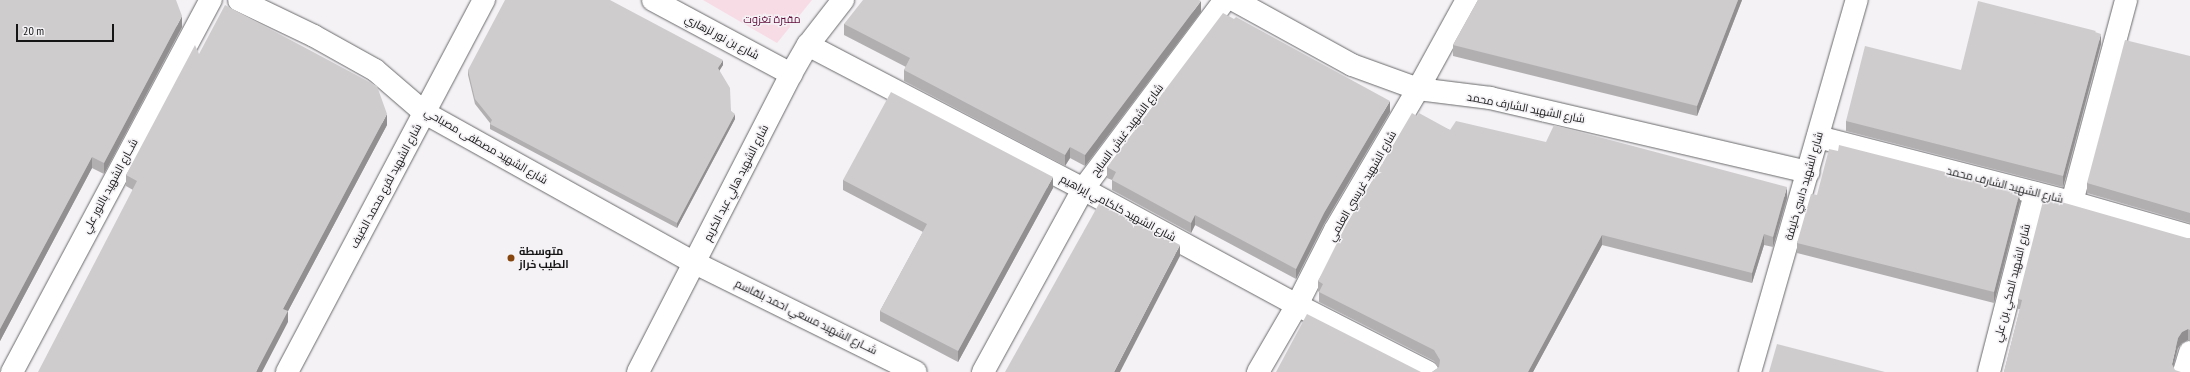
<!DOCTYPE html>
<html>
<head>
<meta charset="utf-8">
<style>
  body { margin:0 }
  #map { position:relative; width:2190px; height:372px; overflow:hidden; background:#f4f2f5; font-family:"PT Sans Narrow",Cairo,sans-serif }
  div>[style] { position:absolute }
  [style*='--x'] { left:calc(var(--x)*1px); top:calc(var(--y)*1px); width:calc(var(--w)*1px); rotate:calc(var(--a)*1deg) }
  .green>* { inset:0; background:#f7dce6 }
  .roads { filter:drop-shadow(0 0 1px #6a696b) drop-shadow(0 0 1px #6a696b) }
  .minor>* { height:22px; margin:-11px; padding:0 11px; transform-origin:11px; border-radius:11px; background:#fff }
  .wall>* { inset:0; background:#b2afb1 }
  .shaded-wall>* { inset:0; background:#918f90 }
  .building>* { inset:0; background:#cfccce }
  .dots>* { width:11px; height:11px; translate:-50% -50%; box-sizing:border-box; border:2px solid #f4f2f5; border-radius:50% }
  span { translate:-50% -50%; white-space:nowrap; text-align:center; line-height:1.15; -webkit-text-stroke:3px #f4f2f5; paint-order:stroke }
  .park-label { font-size:11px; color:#610e3b }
  .street-label { font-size:11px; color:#151516 }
  .poi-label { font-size:11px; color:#151516; font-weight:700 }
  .left { translate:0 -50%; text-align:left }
  .scale { position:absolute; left:16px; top:24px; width:98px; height:18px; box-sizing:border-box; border:2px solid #151516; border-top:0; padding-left:5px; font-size:12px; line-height:14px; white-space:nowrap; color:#151516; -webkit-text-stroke:3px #f4f2f5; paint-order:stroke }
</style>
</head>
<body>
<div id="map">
  <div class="green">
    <div style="clip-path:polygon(703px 0,812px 0,777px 43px)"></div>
  </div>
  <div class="roads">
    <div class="minor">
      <div style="--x:239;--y:0;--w:83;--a:25.6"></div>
      <div style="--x:314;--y:36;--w:70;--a:29.1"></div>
      <div style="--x:375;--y:70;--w:66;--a:40.7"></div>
      <div style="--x:425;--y:113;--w:309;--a:29.1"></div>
      <div style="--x:695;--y:263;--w:246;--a:26.3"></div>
      <div style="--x:653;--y:0;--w:157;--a:28.2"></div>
      <div style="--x:1234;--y:0;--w:135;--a:28.8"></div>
      <div style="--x:1352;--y:65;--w:70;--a:20"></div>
      <div style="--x:1418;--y:89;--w:73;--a:7.1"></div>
      <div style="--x:1490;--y:98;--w:327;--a:13.1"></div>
      <div style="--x:808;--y:45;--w:310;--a:27.6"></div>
      <div style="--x:1083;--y:189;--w:243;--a:28.5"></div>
      <div style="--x:1297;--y:305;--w:147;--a:27.1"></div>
      <div style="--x:1818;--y:137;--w:262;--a:14.4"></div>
      <div style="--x:2072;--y:202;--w:123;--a:16.1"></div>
      <div style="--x:2072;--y:202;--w:209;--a:-75"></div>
      <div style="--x:12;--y:372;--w:422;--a:-61.9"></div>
      <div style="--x:287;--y:372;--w:421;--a:-62.1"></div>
      <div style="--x:638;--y:372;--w:335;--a:-62.8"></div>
      <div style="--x:791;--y:74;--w:34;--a:-60"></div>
      <div style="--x:808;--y:45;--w:57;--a:-52.1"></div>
      <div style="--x:983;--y:372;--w:209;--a:-61.3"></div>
      <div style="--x:1083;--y:189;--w:236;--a:-53.1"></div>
      <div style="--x:1258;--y:372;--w:78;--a:-59.8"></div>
      <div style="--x:1297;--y:305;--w:84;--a:-63.1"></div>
      <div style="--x:1335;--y:230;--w:164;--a:-59.5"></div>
      <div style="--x:1418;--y:89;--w:102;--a:-61.2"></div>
      <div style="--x:1750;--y:372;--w:387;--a:-74"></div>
      <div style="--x:1989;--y:372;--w:185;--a:-75.6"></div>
      <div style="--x:2184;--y:372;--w:21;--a:-73"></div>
    </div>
  </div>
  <div class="wall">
    <div style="clip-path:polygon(0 0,182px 27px,104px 174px,92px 168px,0 341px)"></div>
    <div style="clip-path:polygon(1478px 0,1742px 0,1697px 116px,1453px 56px,1453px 45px)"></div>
    <div style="clip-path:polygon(1201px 12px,1085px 166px,1070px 158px,1065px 166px,904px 81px,904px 70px,906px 67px,844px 35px,844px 24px)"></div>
    <div style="clip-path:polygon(2096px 33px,2101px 44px,2063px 187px,1846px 131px,1846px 121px,1961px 70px)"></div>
    <div style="clip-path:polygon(199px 54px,387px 125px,288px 311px,288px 322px,133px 190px,126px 186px,126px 175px)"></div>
    <div style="clip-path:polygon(2190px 56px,2190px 223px,2087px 193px,2087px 183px)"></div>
    <div style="clip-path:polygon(723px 65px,719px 70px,731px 111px,735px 119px,677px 228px,490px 129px,490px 123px,475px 104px,468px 75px,468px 70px)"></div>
    <div style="clip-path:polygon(1390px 112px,1324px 224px,1296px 279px,1195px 225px,1191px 233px,1112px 190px,1112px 180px,1107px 178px,1107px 167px)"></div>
    <div style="clip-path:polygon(1417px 116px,1450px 130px,1787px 198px,1773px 247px,1764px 245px,1752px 283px,1602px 245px,1533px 372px,1432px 372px,1438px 368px,1434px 361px,1319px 302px,1319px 292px,1318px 291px,1318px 281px)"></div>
    <div style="clip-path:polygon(843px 180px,1053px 188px,958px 362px,880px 321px,880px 311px,923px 232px,843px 190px)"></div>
    <div style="clip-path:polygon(1817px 195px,2020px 202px,1994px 303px,1797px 253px,1797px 243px)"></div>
    <div style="clip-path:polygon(2187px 238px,2190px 238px,2190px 340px,2188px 340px,2182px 343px,2178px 348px,2004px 372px,2020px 309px,2018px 309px,2018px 299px)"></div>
  </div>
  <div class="shaded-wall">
    <div style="clip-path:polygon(1738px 0,1742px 0,1697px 116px,1697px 106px)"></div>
    <div style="clip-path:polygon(1201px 1px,1201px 12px,1085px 166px,1085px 155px)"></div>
    <div style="clip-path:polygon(182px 16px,182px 27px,104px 174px,104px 163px)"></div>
    <div style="clip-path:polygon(2101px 34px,2101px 44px,2063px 187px,2063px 176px)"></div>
    <div style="clip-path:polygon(723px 60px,723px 65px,718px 73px,718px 68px)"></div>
    <div style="clip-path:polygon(1390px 101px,1390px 112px,1324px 224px,1296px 279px,1296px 269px,1324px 213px)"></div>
    <div style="clip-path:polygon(387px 114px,387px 125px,288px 311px,288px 322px,262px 372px,256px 372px,283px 309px)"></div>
    <div style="clip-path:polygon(735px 114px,735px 119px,677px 228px,677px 223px)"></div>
    <div style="clip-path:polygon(1070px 147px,1070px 158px,1065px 166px,1065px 155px)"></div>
    <div style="clip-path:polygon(92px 157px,92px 168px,0 341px,0 329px)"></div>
    <div style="clip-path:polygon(1053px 177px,1053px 188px,958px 362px,958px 351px)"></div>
    <div style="clip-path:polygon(1787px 187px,1787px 198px,1773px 247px,1773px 237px)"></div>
    <div style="clip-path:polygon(2020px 191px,2020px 202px,1994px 303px,1994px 292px)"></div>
    <div style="clip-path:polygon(1195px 215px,1195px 225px,1191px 233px,1191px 223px)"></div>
    <div style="clip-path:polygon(1764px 234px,1764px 245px,1752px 283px,1752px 273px)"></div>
    <div style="clip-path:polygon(1602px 235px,1602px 245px,1533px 372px,1528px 372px)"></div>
    <div style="clip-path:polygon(1180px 245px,1180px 256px,1120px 372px,1114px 372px)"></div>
    <div style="clip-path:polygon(2188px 329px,2188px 340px,2182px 343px,2178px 348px,2172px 372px,2172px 364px,2178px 338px,2182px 332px)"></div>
  </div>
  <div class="building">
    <div style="clip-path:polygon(0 0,176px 0,182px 16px,104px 163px,92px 157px,0 329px)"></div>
    <div style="clip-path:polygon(505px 0,610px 0,723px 60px,718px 68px,730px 88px,731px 111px,735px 114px,677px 223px,490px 124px,492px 120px,475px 99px,468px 70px)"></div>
    <div style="clip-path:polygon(863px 0,1199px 0,1201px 1px,1085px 155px,1070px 147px,1065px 155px,904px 70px,910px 58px,844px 24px)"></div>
    <div style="clip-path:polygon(1478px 0,1738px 0,1697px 106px,1453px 45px)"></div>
    <div style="clip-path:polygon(1978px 1px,2096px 31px,2095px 32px,2101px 34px,2063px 176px,1846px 121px,1865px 46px,1961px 70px)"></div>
    <div style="clip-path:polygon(225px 5px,377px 86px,387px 114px,283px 309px,288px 311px,256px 372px,38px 372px,137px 181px,126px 175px,195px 45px,199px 54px)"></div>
    <div style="clip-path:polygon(1223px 13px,1234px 19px,1236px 17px,1390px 101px,1324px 213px,1296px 269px,1195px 215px,1191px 223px,1112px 180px,1116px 172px,1107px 167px)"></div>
    <div style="clip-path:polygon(2125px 40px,2190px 56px,2190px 213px,2087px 183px)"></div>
    <div style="clip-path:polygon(891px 92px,1053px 177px,958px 351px,880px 311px,927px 224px,843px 180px)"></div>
    <div style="clip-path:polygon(1412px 113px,1417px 116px,1419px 113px,1450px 130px,1456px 121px,1546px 142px,1554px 125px,1787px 187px,1773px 237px,1764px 234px,1752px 273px,1602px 235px,1528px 372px,1432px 372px,1439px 367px,1440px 360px,1434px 350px,1319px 292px,1323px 284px,1318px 281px,1346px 225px)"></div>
    <div style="clip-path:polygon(1839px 145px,2020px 191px,1994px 292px,1797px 243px,1811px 194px,1817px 195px,1829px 149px,1838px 151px)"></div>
    <div style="clip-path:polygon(2044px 197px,2187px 238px,2190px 238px,2190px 330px,2188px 329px,2182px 332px,2178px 338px,2172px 364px,2175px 370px,2181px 372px,2004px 372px,2022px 300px,2018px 299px)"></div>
    <div style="clip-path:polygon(1100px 202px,1180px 245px,1114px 372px,1005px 372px)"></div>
    <div style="clip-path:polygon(1307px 314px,1421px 372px,1276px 372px)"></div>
    <div style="clip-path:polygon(1777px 344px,1885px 372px,1769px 372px)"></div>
  </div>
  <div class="dots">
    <div style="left:511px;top:258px;background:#86460e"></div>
  </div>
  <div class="park-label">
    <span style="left:772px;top:19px">مقبرة تغزوت</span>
  </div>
  <div class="street-label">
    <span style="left:722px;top:37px;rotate:28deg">شارع بن نور لزهاري</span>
    <span style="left:1526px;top:108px;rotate:11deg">شارع الشهيد الشارف محمد</span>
    <span style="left:1127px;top:130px;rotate:-53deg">شارع الشهيد غبش السايح</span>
    <span style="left:486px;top:146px;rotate:30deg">شارع الشهيد مصطفى مصباحي</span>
    <span style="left:736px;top:183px;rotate:-63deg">شارع الشهيد هالي عبد الكريم</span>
    <span style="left:2005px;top:185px;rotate:14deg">شارع الشهيد الشارف محمد</span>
    <span style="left:110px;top:186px;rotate:-62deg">شــارع الشهيد بالنور علي</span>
    <span style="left:386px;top:186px;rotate:-62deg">شارع الشهيد لقرع محمد الضيف</span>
    <span style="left:1362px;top:186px;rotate:-60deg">شارع الشهيد غريسي العلمي</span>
    <span style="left:1804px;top:186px;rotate:-74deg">شارع الشهيد داسي خليفة</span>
    <span style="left:1118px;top:208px;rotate:28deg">شارع الشهيد كلكامي إبراهيم</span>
    <span style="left:2012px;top:283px;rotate:-76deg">شارع الشهيد المكي بن علي</span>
    <span style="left:806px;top:317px;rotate:26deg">شــارع الشهيد مسعي احمد بلقاسم</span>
  </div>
  <div class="poi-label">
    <span class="left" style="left:519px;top:258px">متوسطة<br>الطيب خراز</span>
  </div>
  <div class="scale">20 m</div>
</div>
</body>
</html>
